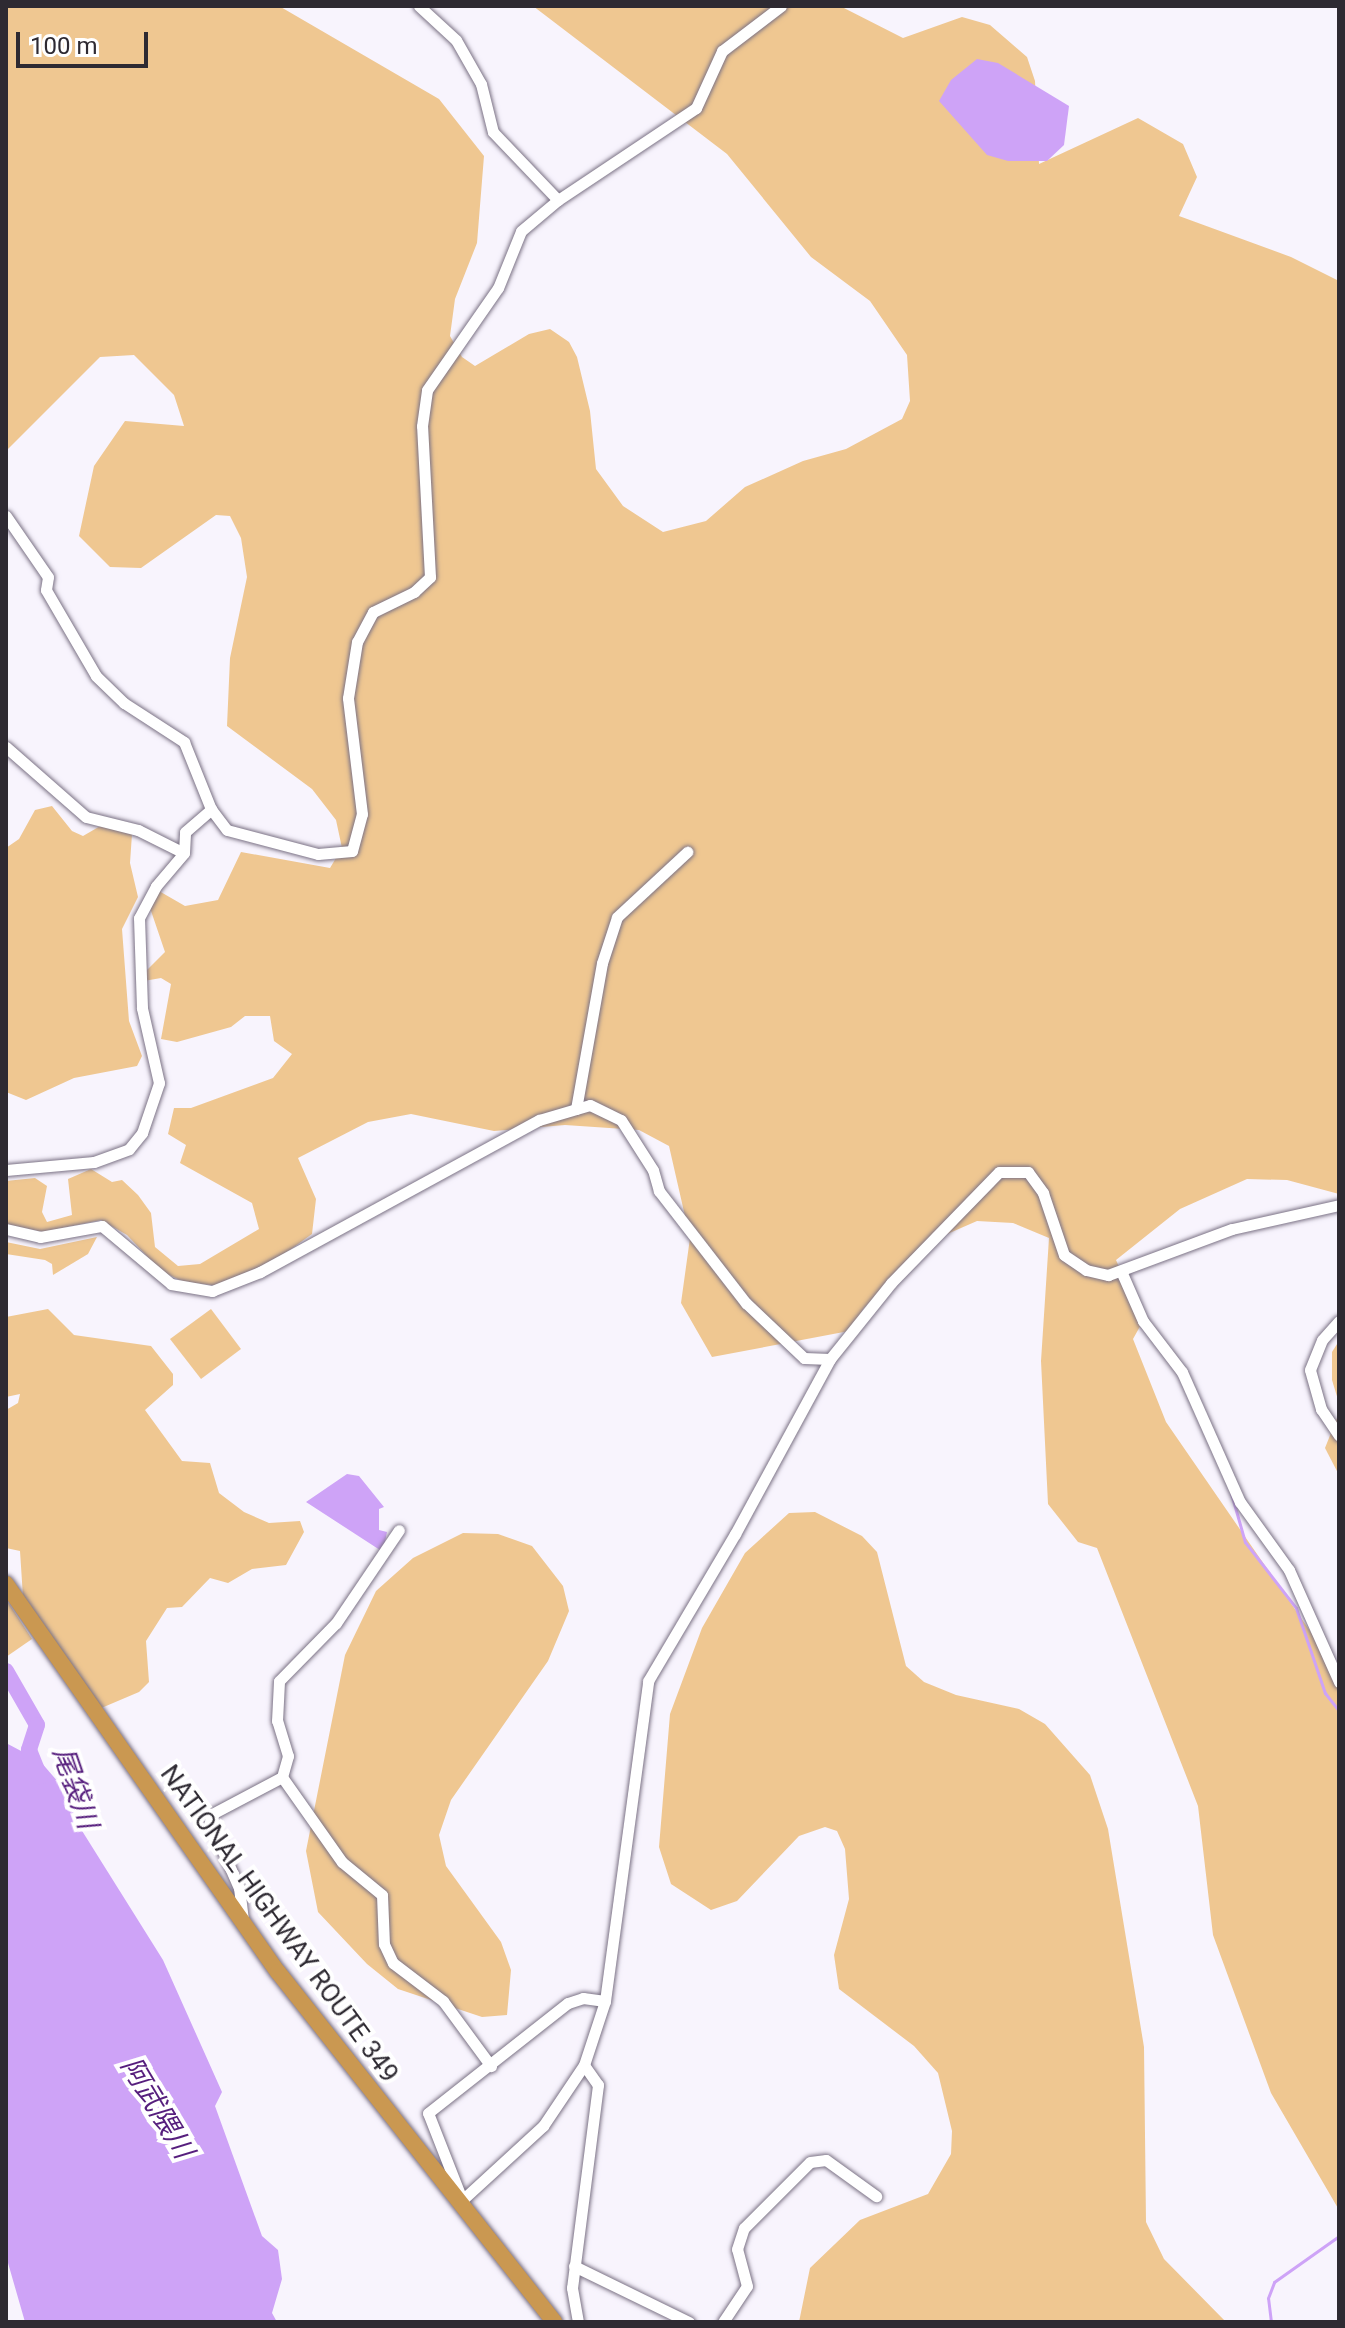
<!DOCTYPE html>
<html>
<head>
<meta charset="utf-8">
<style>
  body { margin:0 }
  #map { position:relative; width:1345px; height:2328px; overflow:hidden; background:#f8f4fd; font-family:Roboto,"Noto Sans JP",sans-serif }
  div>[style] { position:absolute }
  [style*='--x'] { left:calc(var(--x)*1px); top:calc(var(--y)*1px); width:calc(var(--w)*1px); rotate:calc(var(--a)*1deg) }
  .green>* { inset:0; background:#efc791 }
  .water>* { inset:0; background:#cea3f7 }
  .stream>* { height:3px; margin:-1.5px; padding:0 1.5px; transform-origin:1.5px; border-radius:1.5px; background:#cea3f7 }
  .river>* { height:16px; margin:-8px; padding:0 8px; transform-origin:8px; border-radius:8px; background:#cea3f7 }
  .roads { filter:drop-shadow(0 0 2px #7b7285) drop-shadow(0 0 2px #7b7285) }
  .minor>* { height:11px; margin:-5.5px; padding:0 5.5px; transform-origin:5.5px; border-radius:5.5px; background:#fff }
  .highway>* { height:16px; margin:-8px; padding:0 8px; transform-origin:8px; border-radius:8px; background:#ca9851 }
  span { translate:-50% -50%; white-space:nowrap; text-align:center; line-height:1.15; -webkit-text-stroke:8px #fff; paint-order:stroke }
  .street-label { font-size:26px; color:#2e2a32 }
  .water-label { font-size:28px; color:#561e7d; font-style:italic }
  .frame { position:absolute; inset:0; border:8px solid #2e2a32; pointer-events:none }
  .scale { position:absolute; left:16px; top:32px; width:132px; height:36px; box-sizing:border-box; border:4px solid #2e2a32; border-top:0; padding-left:10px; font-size:24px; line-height:28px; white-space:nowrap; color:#2e2a32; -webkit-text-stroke:6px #fff; paint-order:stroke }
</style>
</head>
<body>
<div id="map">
  <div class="green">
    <div style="clip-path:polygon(6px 6px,279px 6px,439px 99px,484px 156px,477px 243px,455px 299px,450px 336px,462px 357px,475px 366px,529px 334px,550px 329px,569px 342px,577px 357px,590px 411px,596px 469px,623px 506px,663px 532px,706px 521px,745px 487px,803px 461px,846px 449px,902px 419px,910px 401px,907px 355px,870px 301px,811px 257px,727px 154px,533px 6px,840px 6px,903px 38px,962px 17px,990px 25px,1027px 57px,1035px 81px,1039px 164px,1138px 118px,1183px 144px,1197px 177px,1179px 216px,1291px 257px,1339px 281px,1339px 1194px,1287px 1180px,1247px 1179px,1180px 1209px,1116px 1260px,1143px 1321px,1133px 1339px,1166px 1422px,1339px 1673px,1339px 2210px,1271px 2093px,1213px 1935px,1198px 1806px,1097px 1548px,1078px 1542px,1048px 1504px,1041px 1361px,1049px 1238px,1013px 1223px,977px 1221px,929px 1242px,864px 1308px,849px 1331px,712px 1357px,681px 1303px,690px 1238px,669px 1146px,639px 1130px,565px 1125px,494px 1131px,411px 1114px,368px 1122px,298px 1158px,316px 1199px,312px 1234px,280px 1257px,221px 1286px,184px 1282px,161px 1271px,127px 1235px,101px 1220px,43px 1232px,6px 1224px,6px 1181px,35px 1178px,47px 1186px,42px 1212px,47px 1222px,72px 1215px,68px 1179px,91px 1169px,112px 1182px,122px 1180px,138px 1195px,151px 1213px,155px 1247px,178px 1266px,200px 1264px,259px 1229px,252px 1203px,180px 1163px,186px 1145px,168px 1134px,174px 1108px,191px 1108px,273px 1078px,292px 1054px,274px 1041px,270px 1016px,245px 1016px,231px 1027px,177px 1042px,161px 1039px,171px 984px,161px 978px,144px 981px,142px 975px,165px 952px,149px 905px,159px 891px,185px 906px,218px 900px,241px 852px,330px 868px,342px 848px,336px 820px,312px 789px,227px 726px,230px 658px,247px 577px,241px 538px,230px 516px,216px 515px,141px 568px,110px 567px,79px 536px,94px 466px,125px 421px,184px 426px,174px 395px,134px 355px,100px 357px,6px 451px)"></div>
    <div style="clip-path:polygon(52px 806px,72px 831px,83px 836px,102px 825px,132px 834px,130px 863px,138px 897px,122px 929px,129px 1021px,142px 1056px,137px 1066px,74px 1078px,26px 1100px,6px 1092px,6px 848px,19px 839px,35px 810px)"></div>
    <div style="clip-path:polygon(97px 1237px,88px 1254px,53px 1275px,52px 1264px,45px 1260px,6px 1254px,6px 1242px,40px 1249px)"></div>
    <div style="clip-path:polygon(48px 1309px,74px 1335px,151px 1346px,173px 1374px,173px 1385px,145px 1410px,182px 1461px,210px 1463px,219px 1493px,244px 1512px,269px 1523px,300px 1521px,304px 1532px,286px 1565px,252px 1569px,228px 1583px,210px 1578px,182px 1607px,167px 1608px,146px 1641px,149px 1682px,139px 1692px,99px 1709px,23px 1597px,20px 1551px,6px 1548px,6px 1410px,18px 1403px,20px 1394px,6px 1397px,6px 1317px)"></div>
    <div style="clip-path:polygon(211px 1309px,241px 1349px,201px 1379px,170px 1339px)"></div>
    <div style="clip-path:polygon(1339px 1341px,1339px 1403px,1332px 1380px,1332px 1352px)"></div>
    <div style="clip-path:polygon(1339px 1413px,1339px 1475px,1325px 1448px)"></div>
    <div style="clip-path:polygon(815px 1512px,862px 1536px,877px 1552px,906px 1666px,924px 1682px,956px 1695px,1019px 1709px,1045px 1724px,1090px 1775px,1108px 1829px,1144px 2047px,1146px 2222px,1164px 2259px,1226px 2322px,799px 2322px,810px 2268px,860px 2220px,928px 2194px,951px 2154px,952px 2131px,938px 2073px,914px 2046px,839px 1989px,834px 1955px,849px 1899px,845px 1849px,837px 1831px,825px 1827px,799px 1836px,737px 1901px,711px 1910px,671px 1884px,659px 1847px,670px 1714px,702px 1628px,745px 1553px,789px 1513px)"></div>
    <div style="clip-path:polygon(463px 1533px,498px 1534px,532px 1546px,563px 1586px,569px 1611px,548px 1661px,451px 1800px,439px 1835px,446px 1866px,501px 1942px,511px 1970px,507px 2015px,482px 2017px,398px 1989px,367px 1964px,318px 1912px,306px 1851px,345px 1655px,376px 1591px,413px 1558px)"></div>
    <div style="clip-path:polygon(6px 1599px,32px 1639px,6px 1657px)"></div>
  </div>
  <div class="water">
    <div style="clip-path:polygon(977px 59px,998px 63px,1069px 106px,1064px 145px,1047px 161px,1008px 161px,987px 155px,939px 101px,951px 80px)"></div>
    <div style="clip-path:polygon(347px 1474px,359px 1476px,384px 1507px,379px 1509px,379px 1530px,387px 1532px,383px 1552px,306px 1502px)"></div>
    <div style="clip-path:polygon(6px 1743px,40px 1761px,78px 1805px,74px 1818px,163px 1960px,222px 2092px,215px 2106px,262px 2236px,278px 2250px,282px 2279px,272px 2313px,277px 2322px,25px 2322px,6px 2256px)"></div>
  </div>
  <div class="stream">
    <div style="--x:1231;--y:1493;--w:51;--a:74.1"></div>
    <div style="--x:1245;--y:1542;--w:83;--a:52.3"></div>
    <div style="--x:1296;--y:1608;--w:90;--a:71.2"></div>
    <div style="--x:1325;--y:1693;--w:23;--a:52"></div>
    <div style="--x:1271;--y:2322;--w:24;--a:-97"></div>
    <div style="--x:1268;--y:2298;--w:17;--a:-69"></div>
    <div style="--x:1274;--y:2282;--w:80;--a:-35.3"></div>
  </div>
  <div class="river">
    <div style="--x:6;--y:1671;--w:62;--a:60.1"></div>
    <div style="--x:37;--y:1725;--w:26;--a:108"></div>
    <div style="--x:29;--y:1750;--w:29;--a:68"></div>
  </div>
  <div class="roads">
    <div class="minor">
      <div style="--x:419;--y:6;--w:50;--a:42.6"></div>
      <div style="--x:456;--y:40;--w:51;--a:60.4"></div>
      <div style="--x:481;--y:84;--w:49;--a:76"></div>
      <div style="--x:493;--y:132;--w:94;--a:46.3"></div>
      <div style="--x:558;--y:200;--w:166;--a:-33.7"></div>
      <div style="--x:696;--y:108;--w:63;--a:-65.5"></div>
      <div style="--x:722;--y:51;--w:74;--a:-37.3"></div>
      <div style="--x:6;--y:516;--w:74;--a:55.5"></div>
      <div style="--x:48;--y:577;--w:13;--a:99"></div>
      <div style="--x:46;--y:590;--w:99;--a:59.8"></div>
      <div style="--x:96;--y:676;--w:39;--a:44"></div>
      <div style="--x:124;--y:703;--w:72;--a:33"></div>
      <div style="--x:184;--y:742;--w:72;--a:68.1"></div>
      <div style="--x:211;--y:809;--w:26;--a:53"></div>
      <div style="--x:227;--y:830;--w:94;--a:14.8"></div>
      <div style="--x:318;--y:854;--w:34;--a:-5"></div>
      <div style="--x:352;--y:851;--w:38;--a:-75"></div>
      <div style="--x:362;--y:814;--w:117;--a:-96.9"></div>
      <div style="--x:348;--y:698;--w:57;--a:-80.9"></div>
      <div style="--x:357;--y:642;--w:34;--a:-62"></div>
      <div style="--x:373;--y:612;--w:46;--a:-26"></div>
      <div style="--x:414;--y:592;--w:22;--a:-43"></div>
      <div style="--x:430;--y:577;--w:151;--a:-93"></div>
      <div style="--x:422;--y:426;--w:36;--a:-82"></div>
      <div style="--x:427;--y:390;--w:124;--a:-55.2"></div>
      <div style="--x:498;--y:288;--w:61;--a:-68"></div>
      <div style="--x:521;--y:231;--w:48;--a:-40"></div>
      <div style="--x:6;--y:747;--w:106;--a:41.2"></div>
      <div style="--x:86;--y:817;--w:54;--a:14"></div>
      <div style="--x:138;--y:830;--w:51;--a:26.6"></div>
      <div style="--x:576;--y:1109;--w:148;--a:-79.9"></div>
      <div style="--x:602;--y:963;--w:48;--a:-71.9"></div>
      <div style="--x:617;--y:917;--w:96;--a:-42.9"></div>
      <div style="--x:6;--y:1170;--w:88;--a:-5.2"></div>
      <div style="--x:94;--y:1162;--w:37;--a:-20"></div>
      <div style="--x:129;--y:1149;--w:21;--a:-51"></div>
      <div style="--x:142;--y:1133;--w:53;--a:-71.2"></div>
      <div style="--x:159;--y:1083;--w:77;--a:-102.8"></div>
      <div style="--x:142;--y:1008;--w:90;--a:-91.9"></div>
      <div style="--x:139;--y:918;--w:36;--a:-62"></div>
      <div style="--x:156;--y:886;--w:43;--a:-49.7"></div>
      <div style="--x:184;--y:853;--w:21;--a:-87"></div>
      <div style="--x:185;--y:832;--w:35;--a:-41"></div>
      <div style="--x:6;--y:1229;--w:35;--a:13"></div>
      <div style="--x:40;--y:1237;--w:63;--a:-10.1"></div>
      <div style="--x:102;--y:1226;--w:90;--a:40"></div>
      <div style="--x:171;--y:1284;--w:42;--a:9.7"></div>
      <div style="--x:212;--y:1291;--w:52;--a:-21.6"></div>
      <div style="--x:260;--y:1272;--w:318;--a:-28.6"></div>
      <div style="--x:539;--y:1120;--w:53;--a:-16.4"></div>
      <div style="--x:590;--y:1105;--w:34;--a:26"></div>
      <div style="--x:621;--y:1120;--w:59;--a:57.4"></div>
      <div style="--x:653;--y:1170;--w:22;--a:74"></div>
      <div style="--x:659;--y:1191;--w:142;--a:52.2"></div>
      <div style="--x:746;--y:1303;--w:80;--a:43.5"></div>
      <div style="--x:804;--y:1358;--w:26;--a:2"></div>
      <div style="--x:1121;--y:1271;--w:55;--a:66.3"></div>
      <div style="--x:1143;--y:1321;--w:64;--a:52.6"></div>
      <div style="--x:1182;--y:1372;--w:142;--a:66"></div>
      <div style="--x:1240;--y:1502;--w:84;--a:54.2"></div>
      <div style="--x:1289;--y:1570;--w:123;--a:65.9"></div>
      <div style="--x:1339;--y:1321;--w:25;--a:132"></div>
      <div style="--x:1322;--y:1340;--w:32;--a:112"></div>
      <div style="--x:1310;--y:1370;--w:41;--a:74.2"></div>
      <div style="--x:1321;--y:1409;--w:32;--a:56"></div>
      <div style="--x:282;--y:1777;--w:104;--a:54.8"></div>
      <div style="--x:342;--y:1862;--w:52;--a:39.5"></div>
      <div style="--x:382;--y:1895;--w:49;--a:87.7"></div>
      <div style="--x:384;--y:1944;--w:21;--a:65"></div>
      <div style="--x:393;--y:1963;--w:63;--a:37.2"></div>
      <div style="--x:443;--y:2001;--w:81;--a:53.6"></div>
      <div style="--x:243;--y:1920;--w:32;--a:-97"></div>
      <div style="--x:239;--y:1888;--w:72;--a:-113.7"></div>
      <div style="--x:210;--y:1822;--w:8;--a:-76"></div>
      <div style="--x:212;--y:1814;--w:79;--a:-27.9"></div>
      <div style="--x:282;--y:1777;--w:22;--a:-74"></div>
      <div style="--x:288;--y:1756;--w:37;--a:-107"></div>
      <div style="--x:277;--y:1721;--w:40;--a:-87.1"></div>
      <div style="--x:279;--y:1681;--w:81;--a:-45.5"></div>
      <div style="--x:336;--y:1623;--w:112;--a:-55.9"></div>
      <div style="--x:461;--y:2197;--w:90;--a:-111.4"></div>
      <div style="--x:428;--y:2113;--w:178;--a:-38.2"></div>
      <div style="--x:568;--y:2003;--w:16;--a:-18"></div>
      <div style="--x:583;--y:1998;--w:22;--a:8"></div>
      <div style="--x:460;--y:2202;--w:113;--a:-42.5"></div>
      <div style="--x:543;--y:2126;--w:73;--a:-56.1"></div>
      <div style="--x:584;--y:2065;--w:67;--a:-71.8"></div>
      <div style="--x:605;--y:2001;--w:323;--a:-82.3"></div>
      <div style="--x:648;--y:1681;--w:171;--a:-59.4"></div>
      <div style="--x:735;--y:1534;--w:199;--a:-61.5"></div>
      <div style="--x:830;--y:1359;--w:97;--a:-51.2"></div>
      <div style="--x:891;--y:1283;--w:155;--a:-45.8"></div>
      <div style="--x:999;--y:1172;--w:29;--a:0"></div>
      <div style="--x:1028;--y:1172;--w:26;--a:54"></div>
      <div style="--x:1043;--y:1193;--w:65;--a:71.3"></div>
      <div style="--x:1064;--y:1255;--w:27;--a:34"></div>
      <div style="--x:1086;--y:1270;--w:23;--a:13"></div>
      <div style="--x:1108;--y:1275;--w:132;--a:-20.4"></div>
      <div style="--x:1232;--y:1229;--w:110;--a:-12.6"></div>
      <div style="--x:574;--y:2266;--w:128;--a:26"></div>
      <div style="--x:578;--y:2322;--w:35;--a:-100"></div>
      <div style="--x:572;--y:2288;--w:205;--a:-82.7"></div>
      <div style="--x:598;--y:2085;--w:24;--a:-125"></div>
      <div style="--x:723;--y:2322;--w:43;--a:-56.3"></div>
      <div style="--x:747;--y:2286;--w:38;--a:-105"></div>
      <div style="--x:737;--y:2249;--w:22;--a:-72"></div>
      <div style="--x:744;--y:2228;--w:93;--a:-45"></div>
      <div style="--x:810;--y:2162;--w:16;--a:-7"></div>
      <div style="--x:826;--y:2160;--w:62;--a:35.8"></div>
    </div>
    <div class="highway">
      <div style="--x:6;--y:1584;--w:474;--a:55"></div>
      <div style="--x:278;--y:1972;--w:446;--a:51.7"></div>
    </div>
  </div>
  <div class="street-label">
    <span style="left:279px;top:1924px;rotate:54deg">NATIONAL HIGHWAY ROUTE 349</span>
  </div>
  <div class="water-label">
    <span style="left:75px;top:1788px;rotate:71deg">尾袋川</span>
    <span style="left:157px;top:2108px;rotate:59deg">阿武隈川</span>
  </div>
  <div class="frame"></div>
  <div class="scale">100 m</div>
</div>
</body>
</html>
